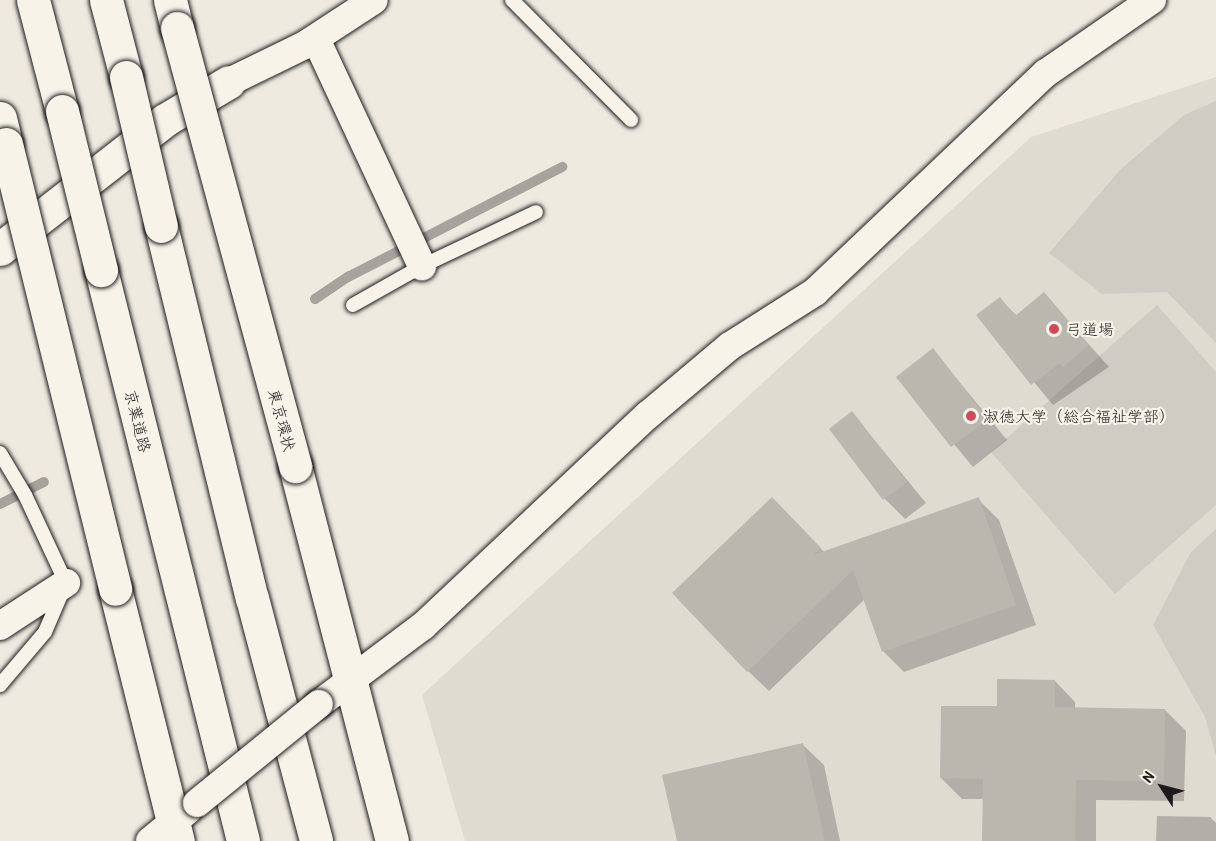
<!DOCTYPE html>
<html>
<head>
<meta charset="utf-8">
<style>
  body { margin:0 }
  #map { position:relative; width:1216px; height:841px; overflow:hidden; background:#eeeae0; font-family:"Patrick Hand","Klee One",sans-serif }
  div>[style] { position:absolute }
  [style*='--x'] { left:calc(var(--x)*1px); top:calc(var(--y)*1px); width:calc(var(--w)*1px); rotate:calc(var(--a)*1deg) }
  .built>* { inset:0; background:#dedbd1 }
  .green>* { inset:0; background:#cfccc3 }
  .shadow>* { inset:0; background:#0003 }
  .stream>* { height:10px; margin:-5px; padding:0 5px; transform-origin:5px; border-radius:5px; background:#a6a39d }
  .building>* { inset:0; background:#bab7af }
  .roads { filter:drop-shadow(0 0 2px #1c1c1c) drop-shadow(0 0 2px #1c1c1c) }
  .lane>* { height:14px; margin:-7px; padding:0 7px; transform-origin:7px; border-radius:7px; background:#f7f3e8 }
  .street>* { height:28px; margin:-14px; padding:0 14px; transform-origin:14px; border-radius:14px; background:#f7f3e8 }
  .secondary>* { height:33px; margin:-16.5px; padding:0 16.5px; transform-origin:16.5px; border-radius:16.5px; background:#f7f3e8 }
  .highway>* { height:33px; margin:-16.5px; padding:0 16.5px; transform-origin:16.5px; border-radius:16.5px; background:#f7f3e8 }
  .bridges { filter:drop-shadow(0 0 2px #1c1c1c) drop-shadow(0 0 2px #1c1c1c) }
  .street-bridge>* { height:28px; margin:-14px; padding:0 14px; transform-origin:14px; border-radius:14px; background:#f7f3e8 }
  .highway-bridge>* { height:33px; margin:-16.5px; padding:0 16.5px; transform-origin:16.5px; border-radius:16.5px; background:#f7f3e8 }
  .dots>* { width:16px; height:16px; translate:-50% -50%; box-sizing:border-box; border:3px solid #f7f3e8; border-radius:50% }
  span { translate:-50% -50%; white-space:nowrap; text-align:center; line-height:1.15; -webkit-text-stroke:4.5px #f7f3e8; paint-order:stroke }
  .poi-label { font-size:16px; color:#1c1c1c }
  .left { translate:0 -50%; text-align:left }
  .street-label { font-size:16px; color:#1c1c1c }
  .north { position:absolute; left:1132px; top:757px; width:60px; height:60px; -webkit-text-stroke:4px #f7f3e8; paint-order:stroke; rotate:306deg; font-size:16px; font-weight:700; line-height:24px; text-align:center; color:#1c1c1c }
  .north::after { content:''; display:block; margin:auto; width:21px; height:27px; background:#1c1c1c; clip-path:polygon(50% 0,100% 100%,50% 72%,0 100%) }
</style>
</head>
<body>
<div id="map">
  <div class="built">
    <div style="clip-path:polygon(1216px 77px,1216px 841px,465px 841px,422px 695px,1031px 137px)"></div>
  </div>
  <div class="green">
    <div style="clip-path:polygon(1216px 101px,1216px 343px,1167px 292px,1102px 294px,1049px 253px,1120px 170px,1184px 115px)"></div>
    <div style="clip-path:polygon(1157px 305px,1216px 372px,1216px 505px,1115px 594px,991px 452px)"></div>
    <div style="clip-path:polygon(1216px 529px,1216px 756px,1205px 717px,1153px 625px,1191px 552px)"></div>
  </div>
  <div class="shadow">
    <div style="clip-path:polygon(1044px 294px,1109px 367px,1053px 405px,978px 315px,1000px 299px,1017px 316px)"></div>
    <div style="clip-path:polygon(933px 350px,1007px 440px,973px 467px,898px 377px)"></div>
    <div style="clip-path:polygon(852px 413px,926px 503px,905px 519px,885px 499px)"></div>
    <div style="clip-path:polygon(978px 499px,999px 520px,1036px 625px,904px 672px,883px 651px,865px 599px,769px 691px,748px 671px,793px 519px,824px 552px)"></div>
    <div style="clip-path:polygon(1055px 681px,1075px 702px,1075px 709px,1165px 710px,1186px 731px,1184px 801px,1096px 800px,1096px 841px,983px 841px,984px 799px,962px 799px,941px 778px,999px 708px)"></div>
    <div style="clip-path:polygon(803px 745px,824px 765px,840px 841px,678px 841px)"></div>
    <div style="clip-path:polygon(1157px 816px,1210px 817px,1216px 823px,1216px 841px,1156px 841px)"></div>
  </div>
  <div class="stream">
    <div style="--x:315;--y:299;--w:40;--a:-34"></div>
    <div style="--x:348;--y:277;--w:241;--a:-27.2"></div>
    <div style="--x:0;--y:504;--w:49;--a:-26.6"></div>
  </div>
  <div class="building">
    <div style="clip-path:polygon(1044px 292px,1089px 345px,1063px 367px,1060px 363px,1031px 385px,976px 315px,1000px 297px,1015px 316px)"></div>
    <div style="clip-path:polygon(933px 348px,988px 419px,951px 447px,896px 377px)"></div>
    <div style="clip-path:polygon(852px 411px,907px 482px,883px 500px,829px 429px)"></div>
    <div style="clip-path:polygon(772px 497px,821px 548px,813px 555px,979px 497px,1016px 605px,882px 652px,853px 570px,747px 672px,672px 593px)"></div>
    <div style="clip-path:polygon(997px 679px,1055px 680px,1055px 707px,1165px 709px,1164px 781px,1076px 780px,1075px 841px,982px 841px,983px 779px,940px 778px,941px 706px,997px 706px)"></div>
    <div style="clip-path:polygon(803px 743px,825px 841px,677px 841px,662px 775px)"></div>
  </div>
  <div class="roads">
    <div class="lane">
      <div style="--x:512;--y:0;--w:169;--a:45.2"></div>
      <div style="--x:353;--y:305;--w:79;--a:-29.5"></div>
      <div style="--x:422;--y:266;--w:126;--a:-25.3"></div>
      <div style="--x:0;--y:453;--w:49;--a:59.2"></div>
      <div style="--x:25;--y:495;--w:97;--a:65"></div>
      <div style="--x:66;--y:583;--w:53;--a:113.2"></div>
      <div style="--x:45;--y:632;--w:70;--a:130.3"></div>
    </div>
    <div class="street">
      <div style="--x:316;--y:39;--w:251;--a:65"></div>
      <div style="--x:229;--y:82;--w:85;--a:-26"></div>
      <div style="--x:305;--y:45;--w:82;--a:-33.1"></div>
      <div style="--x:0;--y:626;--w:79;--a:-33.1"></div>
      <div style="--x:319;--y:704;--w:130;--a:-36.9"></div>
      <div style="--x:423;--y:626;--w:308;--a:-43.2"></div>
      <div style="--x:648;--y:415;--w:107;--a:-40.1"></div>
      <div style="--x:730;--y:346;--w:101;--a:-32.4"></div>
      <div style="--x:815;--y:292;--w:318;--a:-43.5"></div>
      <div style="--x:1046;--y:73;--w:129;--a:-34.6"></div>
      <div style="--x:150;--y:841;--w:49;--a:-39.2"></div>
    </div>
    <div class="secondary">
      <div style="--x:0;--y:249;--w:209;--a:-38"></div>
      <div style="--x:165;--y:120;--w:74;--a:-30.7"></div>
    </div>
    <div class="highway">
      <div style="--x:33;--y:0;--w:115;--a:75.4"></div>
      <div style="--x:106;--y:0;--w:80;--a:75.4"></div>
      <div style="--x:170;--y:0;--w:29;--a:76"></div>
      <div style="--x:0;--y:118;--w:27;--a:77"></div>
      <div style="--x:161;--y:226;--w:383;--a:76.3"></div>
      <div style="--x:252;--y:598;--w:251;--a:75.2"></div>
      <div style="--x:101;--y:270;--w:588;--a:76.03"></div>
      <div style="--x:295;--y:466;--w:387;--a:75.5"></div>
      <div style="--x:115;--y:589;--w:260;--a:76"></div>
    </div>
  </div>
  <div class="bridges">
    <div class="street-bridge">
      <div style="--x:197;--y:803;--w:157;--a:-39.1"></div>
    </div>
    <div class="highway-bridge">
      <div style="--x:177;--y:28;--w:454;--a:74.9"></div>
      <div style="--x:126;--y:77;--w:153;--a:76.8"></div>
      <div style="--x:62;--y:111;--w:164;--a:76.2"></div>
      <div style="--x:6;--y:144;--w:458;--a:76.2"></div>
    </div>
  </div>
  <div class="dots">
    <div style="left:1054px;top:329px;background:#d1495b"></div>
    <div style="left:971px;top:416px;background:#d1495b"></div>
  </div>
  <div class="poi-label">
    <span class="left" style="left:1066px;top:329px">弓道場</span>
    <span class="left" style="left:983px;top:416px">淑徳大学（総合福祉学部）</span>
  </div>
  <div class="street-label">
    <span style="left:282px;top:420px;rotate:75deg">東京環状</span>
    <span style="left:138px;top:421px;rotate:76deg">京葉道路</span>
  </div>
  <div class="north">N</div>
</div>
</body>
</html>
